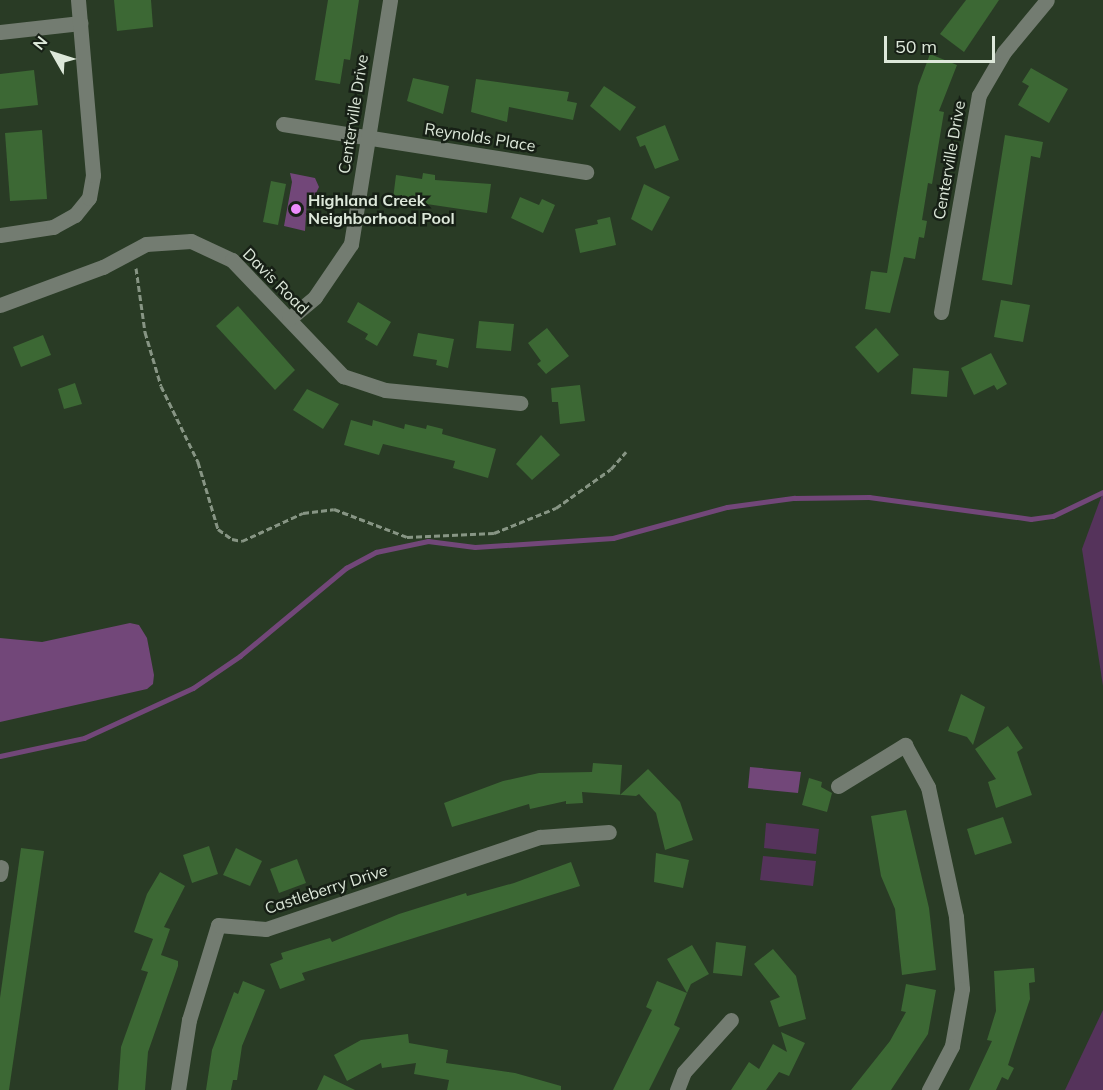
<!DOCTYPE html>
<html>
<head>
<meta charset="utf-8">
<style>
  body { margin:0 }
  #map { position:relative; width:1103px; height:1090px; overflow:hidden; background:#293b25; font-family:Mulish,sans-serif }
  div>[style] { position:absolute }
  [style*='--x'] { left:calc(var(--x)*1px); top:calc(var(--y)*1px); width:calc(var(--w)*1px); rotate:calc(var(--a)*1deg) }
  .green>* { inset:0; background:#55335b }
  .water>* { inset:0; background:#724779 }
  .stream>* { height:4.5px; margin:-2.25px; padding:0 2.25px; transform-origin:2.25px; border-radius:2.25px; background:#724779 }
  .building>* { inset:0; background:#3c6834 }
  .path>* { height:3px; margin-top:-1.5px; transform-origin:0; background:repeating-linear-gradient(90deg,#879584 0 6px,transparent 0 9px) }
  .minor>* { height:15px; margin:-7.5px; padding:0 7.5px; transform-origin:7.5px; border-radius:7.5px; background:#737c71 }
  .dots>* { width:16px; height:16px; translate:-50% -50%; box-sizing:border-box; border:3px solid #172016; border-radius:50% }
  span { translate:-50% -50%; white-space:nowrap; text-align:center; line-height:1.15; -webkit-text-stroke:5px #172016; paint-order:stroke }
  .street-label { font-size:16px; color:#dde8da }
  .poi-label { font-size:16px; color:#dde8da; font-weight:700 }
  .left { translate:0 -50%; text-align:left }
  .north { position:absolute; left:24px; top:24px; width:60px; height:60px; -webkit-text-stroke:4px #172016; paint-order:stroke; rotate:309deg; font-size:16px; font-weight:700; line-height:24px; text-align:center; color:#dde8da }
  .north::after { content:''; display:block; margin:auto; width:21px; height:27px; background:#dde8da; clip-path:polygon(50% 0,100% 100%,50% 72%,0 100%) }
  .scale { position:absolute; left:884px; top:36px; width:111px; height:27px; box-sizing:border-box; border:3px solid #dde8da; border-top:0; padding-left:8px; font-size:18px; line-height:21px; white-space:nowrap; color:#dde8da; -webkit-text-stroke:4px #172016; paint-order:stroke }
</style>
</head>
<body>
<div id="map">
  <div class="green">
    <div style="clip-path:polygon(1103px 492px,1103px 686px,1082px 549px)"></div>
    <div style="clip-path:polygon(766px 823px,819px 829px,816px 854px,764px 848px)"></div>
    <div style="clip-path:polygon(763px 856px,816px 861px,813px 886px,760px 880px)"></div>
    <div style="clip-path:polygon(1103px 1010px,1103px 1090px,1065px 1090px)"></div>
  </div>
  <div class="water">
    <div style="clip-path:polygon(290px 173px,315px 178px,319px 187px,315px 195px,307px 198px,305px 231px,284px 226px,292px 182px)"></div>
    <div style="clip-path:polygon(130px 623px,139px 625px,147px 638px,154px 675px,153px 684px,147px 689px,0 722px,0 638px,42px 642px)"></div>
    <div style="clip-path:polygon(750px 767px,801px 772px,798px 793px,748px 788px)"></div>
  </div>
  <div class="stream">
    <div style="--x:0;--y:756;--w:86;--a:-12.1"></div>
    <div style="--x:84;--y:738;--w:120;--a:-24.6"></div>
    <div style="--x:193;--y:688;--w:57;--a:-34.2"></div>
    <div style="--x:240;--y:656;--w:138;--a:-39.7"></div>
    <div style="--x:346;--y:568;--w:34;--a:-28"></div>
    <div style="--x:376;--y:552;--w:53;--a:-11.9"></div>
    <div style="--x:428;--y:541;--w:47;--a:7.3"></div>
    <div style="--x:475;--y:547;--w:138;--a:-3.7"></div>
    <div style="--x:613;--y:538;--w:118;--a:-15.2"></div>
    <div style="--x:727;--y:507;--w:68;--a:-7.7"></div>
    <div style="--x:794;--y:498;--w:75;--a:-0.8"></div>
    <div style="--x:869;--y:497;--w:163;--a:7.7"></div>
    <div style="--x:1031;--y:519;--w:22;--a:-8"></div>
    <div style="--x:1053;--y:516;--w:55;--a:-25.6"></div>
  </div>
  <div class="building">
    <div style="clip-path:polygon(114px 0,151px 0,153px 27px,117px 31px)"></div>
    <div style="clip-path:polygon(328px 0,359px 0,350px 60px,344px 59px,340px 84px,315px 80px)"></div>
    <div style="clip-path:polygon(966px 0,999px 0,964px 52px,940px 34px)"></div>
    <div style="clip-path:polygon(930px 54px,957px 65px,939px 111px,944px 112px,932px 184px,928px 183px,922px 220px,927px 221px,924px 238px,919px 237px,915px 259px,904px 257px,890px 313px,865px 309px,871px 271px,887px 273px,918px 86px)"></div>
    <div style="clip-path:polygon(1031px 68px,1068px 89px,1049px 123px,1018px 105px,1029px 86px,1022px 82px)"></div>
    <div style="clip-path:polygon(34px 70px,38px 105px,0 109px,0 74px)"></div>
    <div style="clip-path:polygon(413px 78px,449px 86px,443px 114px,407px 101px)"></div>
    <div style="clip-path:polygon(476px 79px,569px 92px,567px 101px,577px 103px,573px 120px,509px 107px,507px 122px,471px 112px)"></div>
    <div style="clip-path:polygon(604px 86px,636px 107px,620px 131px,590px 106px)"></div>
    <div style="clip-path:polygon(665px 125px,679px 160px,655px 169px,645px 145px,640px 147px,636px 137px)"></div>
    <div style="clip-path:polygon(42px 130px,47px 199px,10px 201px,5px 133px)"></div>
    <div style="clip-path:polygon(1005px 135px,1043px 142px,1040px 158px,1031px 156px,1012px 285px,982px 280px)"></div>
    <div style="clip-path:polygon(423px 173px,435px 175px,435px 180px,491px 184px,487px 213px,393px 199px,396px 175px,422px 179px)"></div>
    <div style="clip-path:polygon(271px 181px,286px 184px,278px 225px,263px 222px)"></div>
    <div style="clip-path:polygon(644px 184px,670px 197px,652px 231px,631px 219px)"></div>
    <div style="clip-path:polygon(520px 197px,539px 205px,542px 199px,555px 205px,543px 233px,511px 218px)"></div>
    <div style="clip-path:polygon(610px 217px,616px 245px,580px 253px,575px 229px,598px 224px,597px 220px)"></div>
    <div style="clip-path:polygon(1001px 300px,1030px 305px,1023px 342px,994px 337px)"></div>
    <div style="clip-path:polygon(358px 302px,391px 322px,377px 346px,365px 339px,368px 334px,347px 322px)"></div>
    <div style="clip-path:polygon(238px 306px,295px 370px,275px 390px,216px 326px)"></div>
    <div style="clip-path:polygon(479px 321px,514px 324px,511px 351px,476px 348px)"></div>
    <div style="clip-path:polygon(547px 328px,569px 356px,546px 374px,537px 364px,541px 361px,528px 343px)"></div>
    <div style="clip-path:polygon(876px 328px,899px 355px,878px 373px,855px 347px)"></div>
    <div style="clip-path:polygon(418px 333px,454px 339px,448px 368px,436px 365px,437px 360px,413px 356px)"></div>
    <div style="clip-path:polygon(43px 335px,51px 355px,21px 367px,13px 347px)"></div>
    <div style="clip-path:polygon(991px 353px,1007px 384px,997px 390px,994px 385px,974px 395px,961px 368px)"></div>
    <div style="clip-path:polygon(913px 368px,949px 371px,947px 397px,911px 394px)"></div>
    <div style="clip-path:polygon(75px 383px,82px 404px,64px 409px,58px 389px)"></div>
    <div style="clip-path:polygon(580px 385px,585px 421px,560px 424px,558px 402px,552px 402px,551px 388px)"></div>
    <div style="clip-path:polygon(307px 389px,339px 404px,323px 429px,293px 410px)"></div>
    <div style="clip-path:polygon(351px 420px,372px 426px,373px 420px,404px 429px,405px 424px,426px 429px,427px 425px,443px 429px,442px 434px,496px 449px,488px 478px,453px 468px,455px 461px,383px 444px,379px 455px,344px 445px)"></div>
    <div style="clip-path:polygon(541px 435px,560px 455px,532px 480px,516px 464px)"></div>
    <div style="clip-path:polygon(961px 694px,985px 707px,973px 745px,967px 737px,948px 731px)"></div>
    <div style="clip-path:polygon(1008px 726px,1023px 748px,1017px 752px,1032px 795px,996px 808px,988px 782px,996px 779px,975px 749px)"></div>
    <div style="clip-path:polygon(593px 763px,622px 765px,620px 795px,648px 769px,680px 802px,693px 840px,665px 850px,656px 813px,639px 794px,636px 796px,582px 792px,583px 803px,566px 804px,566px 801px,530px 809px,529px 804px,452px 827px,444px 803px,503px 781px,539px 773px,592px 772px)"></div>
    <div style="clip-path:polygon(809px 778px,822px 782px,821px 787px,832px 793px,827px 812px,802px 805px)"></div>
    <div style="clip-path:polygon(906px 810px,929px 908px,936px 970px,902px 975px,895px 909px,881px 876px,871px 816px)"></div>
    <div style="clip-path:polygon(1003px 817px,1012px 843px,975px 855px,967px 829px)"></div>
    <div style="clip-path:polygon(209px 846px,218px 874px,192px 883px,183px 855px)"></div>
    <div style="clip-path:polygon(21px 848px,44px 851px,9px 1090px,0 1090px,0 998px)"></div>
    <div style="clip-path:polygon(236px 848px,262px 861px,250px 886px,223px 875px)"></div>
    <div style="clip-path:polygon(656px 853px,689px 860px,683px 888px,654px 882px)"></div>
    <div style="clip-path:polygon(297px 859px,306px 883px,279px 893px,270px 869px)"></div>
    <div style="clip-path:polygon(571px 862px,580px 886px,302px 973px,305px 980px,280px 989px,270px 964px,283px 959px,281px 953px,330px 938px,332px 942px,399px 914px,466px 893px,467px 896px,514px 883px)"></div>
    <div style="clip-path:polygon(160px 872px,185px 886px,164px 927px,170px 929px,161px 955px,178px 961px,178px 966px,148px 1052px,145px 1090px,118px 1090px,121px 1047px,148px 972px,141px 970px,153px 939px,134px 932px,147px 894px)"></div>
    <div style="clip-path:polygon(716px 942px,746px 946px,742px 976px,713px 973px)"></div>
    <div style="clip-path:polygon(692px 945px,709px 974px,691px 984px,687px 993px,667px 959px)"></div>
    <div style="clip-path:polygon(773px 949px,796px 976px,806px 1019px,779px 1027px,770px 1001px,780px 997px,754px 964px)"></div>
    <div style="clip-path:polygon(1034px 968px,1035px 982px,1029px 983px,1030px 999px,1008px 1065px,1014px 1068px,1008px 1080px,1002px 1077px,996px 1090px,969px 1090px,992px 1041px,987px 1040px,996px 1011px,994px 971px)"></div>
    <div style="clip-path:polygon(243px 981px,265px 990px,242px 1046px,237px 1080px,233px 1080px,231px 1090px,206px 1090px,212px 1050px,234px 992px,238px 994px)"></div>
    <div style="clip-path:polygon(657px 981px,687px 993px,674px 1025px,680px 1028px,649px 1090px,613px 1090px,652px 1010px,646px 1007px)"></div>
    <div style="clip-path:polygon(906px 984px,936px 990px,928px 1034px,891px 1090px,851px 1090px,890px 1041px,906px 1012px,901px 1011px)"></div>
    <div style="clip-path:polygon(781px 1032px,805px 1043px,789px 1076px,779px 1072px,766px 1090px,731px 1090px,749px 1062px,759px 1069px,773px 1044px,787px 1052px)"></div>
    <div style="clip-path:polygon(408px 1034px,409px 1043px,448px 1050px,446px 1063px,515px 1073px,561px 1086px,561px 1090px,447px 1090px,449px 1080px,414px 1074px,416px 1063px,382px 1068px,381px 1063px,347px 1081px,334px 1055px,361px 1040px)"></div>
    <div style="clip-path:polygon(324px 1075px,355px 1090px,317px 1090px)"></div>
  </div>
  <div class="path">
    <div style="--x:136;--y:268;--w:65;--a:82"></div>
    <div style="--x:145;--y:332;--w:56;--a:73.5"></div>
    <div style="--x:161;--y:386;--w:85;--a:64"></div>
    <div style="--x:198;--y:462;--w:70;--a:73.4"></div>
    <div style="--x:218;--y:529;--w:17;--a:36"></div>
    <div style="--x:232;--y:539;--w:10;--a:11"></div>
    <div style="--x:242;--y:541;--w:67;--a:-24.7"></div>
    <div style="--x:303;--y:513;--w:31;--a:-7"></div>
    <div style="--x:334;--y:509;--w:78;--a:21"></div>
    <div style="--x:407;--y:537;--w:87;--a:-2.6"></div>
    <div style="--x:494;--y:533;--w:67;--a:-22"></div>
    <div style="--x:556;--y:508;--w:67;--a:-35.3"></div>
    <div style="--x:611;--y:469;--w:23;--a:-49"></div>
  </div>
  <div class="minor">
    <div style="--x:0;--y:32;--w:81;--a:-6.4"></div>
    <div style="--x:283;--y:124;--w:307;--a:9"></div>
    <div style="--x:0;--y:235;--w:54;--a:-8.6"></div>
    <div style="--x:53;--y:227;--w:25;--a:-29"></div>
    <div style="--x:75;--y:215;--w:22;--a:-51"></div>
    <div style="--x:89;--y:198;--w:23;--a:-80"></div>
    <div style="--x:93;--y:175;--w:176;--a:-94.9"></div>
    <div style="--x:0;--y:305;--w:110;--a:-20.3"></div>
    <div style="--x:103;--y:267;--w:49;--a:-28.1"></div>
    <div style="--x:146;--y:244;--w:45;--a:-3.8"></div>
    <div style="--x:191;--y:241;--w:45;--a:24.9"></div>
    <div style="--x:232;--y:260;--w:161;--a:46.3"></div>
    <div style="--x:343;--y:376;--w:44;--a:18.4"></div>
    <div style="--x:385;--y:390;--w:136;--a:5.5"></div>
    <div style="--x:941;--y:312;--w:220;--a:-80.1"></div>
    <div style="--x:979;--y:95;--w:50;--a:-59.8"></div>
    <div style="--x:1004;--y:52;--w:67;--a:-50.4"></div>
    <div style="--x:289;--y:319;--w:34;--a:-40"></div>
    <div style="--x:315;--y:297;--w:64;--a:-55.8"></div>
    <div style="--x:351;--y:244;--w:247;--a:-80.9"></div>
    <div style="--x:838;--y:786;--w:79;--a:-31.5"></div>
    <div style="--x:905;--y:745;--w:48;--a:61.3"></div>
    <div style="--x:928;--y:787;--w:133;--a:77.8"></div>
    <div style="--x:956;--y:917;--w:72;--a:85.2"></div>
    <div style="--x:962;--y:989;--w:58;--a:100"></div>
    <div style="--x:952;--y:1046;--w:50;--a:117.6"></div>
    <div style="--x:0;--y:874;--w:7;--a:-82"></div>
    <div style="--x:178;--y:1090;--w:71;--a:-81.1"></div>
    <div style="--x:189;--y:1020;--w:99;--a:-73"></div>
    <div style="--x:218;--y:925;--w:48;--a:4.8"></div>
    <div style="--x:266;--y:929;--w:289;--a:-18.6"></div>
    <div style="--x:540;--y:837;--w:69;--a:-4.1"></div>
    <div style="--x:677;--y:1090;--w:19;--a:-69"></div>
    <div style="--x:684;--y:1072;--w:70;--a:-47.9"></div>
  </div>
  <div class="dots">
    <div style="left:296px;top:209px;background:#ec8cfb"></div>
  </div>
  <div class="street-label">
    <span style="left:353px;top:114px;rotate:-81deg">Centerville Drive</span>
    <span style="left:480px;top:137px;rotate:9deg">Reynolds Place</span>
    <span style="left:949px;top:160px;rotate:-80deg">Centerville Drive</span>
    <span style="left:276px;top:281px;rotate:45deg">Davis Road</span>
    <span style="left:326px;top:889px;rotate:-18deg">Castleberry Drive</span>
  </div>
  <div class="poi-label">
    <span class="left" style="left:308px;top:209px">Highland Creek<br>Neighborhood Pool</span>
  </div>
  <div class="north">N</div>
  <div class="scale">50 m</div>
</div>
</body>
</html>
